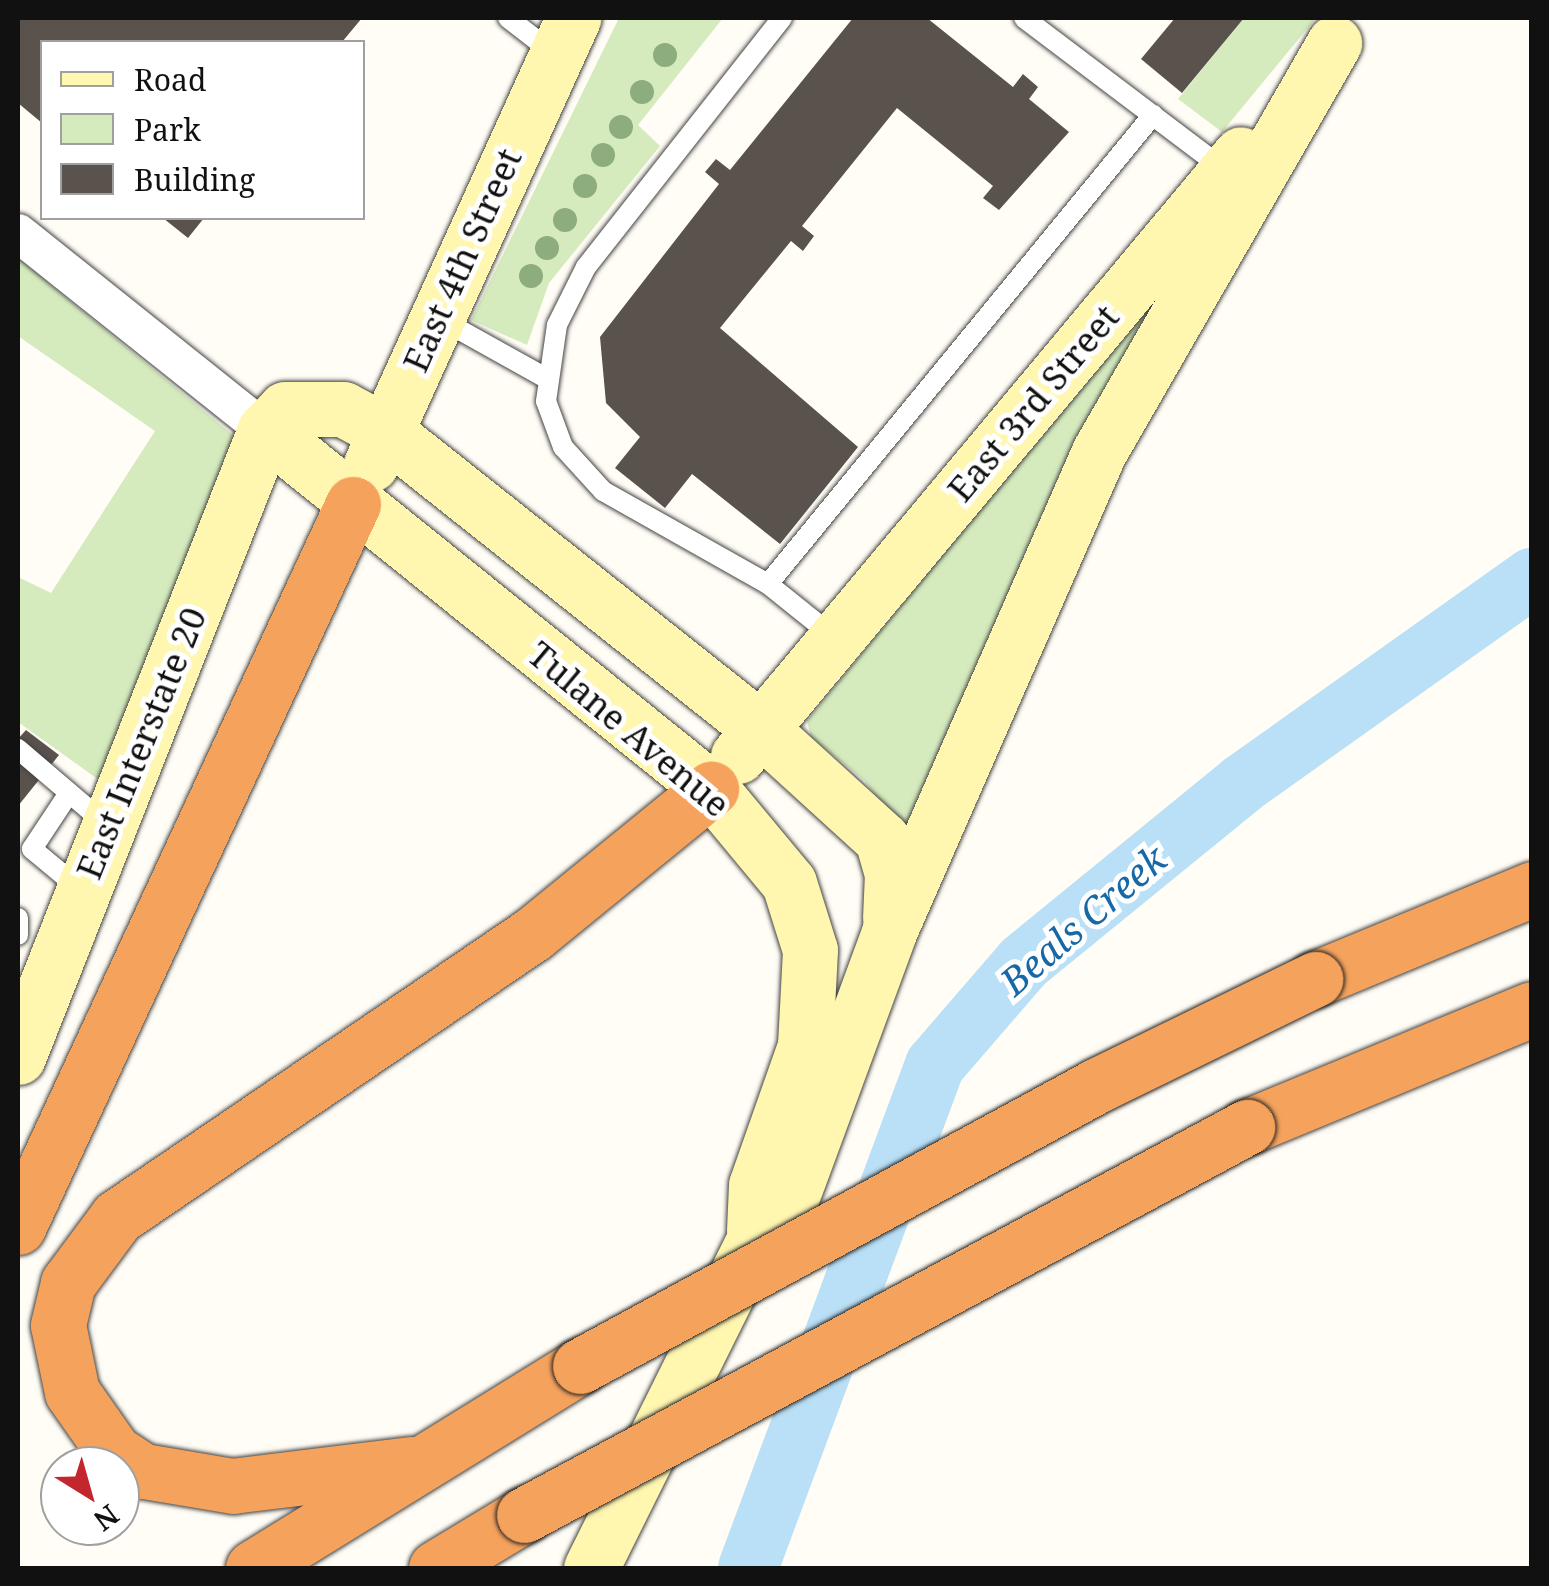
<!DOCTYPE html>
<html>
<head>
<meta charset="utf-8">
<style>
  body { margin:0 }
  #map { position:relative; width:1549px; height:1586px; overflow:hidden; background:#fffdf5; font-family:"Noto Serif",serif }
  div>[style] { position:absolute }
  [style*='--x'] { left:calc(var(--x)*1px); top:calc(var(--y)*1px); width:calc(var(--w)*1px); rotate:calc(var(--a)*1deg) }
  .green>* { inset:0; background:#d5ebbd }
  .river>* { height:60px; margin:-30px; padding:0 30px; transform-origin:30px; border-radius:30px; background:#b9e0f7 }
  .building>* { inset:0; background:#5a524d }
  .roads { filter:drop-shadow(0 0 2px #444) drop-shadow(0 0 2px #444) }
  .lane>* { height:20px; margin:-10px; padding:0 10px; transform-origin:10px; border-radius:10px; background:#fff }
  .street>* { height:38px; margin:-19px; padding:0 19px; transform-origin:19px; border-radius:19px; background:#fff }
  .secondary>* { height:55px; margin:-27.5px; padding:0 27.5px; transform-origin:27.5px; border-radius:27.5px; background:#fff6b0 }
  .highway>* { height:55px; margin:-27.5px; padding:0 27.5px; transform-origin:27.5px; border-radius:27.5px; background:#f5a25d }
  .bridges { filter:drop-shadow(0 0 2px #222) drop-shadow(0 0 2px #222) }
  .highway-bridge>* { height:55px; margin:-27.5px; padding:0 27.5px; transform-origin:27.5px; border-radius:27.5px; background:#f5a25d }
  .trees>* { width:24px; height:24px; margin:-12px; border-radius:50%; background:#8dad7f }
  span { translate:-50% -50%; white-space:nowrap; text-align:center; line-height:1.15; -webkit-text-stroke:10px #fff; paint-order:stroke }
  .street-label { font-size:35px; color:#111 }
  .water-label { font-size:38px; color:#1768a6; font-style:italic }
  .frame { position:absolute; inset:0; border:20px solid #111; pointer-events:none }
  .legend { position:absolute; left:40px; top:40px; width:325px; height:180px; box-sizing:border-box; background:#fff; border:2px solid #a0a0a0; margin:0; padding:12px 18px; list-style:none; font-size:30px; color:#111 }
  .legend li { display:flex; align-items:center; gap:20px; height:50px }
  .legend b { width:50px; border:2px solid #a0a0a0 }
  .north { position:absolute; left:40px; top:1446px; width:100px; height:100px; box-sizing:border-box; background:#fff; border:2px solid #a0a0a0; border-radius:50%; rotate:143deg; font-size:28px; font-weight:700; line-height:40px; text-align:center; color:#111 }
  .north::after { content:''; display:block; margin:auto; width:35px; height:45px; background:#c4262e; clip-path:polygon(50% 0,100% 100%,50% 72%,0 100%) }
</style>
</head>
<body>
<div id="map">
  <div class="green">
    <div style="clip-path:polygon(619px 18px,723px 18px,638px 125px,660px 146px,549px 283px,527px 345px,471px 320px)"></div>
    <div style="clip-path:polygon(1244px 18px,1316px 18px,1222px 132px,1178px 99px)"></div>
    <div style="clip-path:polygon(18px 258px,239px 440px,106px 785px,18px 722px,18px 577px,51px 593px,155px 431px,18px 336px)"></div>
    <div style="clip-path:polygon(1172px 274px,910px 840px,864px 780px,811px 737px,807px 721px)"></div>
  </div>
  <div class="river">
    <div style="--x:748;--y:1568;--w:537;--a:-69.61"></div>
    <div style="--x:935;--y:1065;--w:136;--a:-49.2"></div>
    <div style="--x:1024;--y:962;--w:281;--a:-39.2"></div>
    <div style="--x:1242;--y:784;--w:356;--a:-35.4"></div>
  </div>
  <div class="building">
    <div style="clip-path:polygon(18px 18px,362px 18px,342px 42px,42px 42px,42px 123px,18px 103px)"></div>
    <div style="clip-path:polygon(853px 18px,927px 18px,1013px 87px,1023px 74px,1038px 87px,1029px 99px,1069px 132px,999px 210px,983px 198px,993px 186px,897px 108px,802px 226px,814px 236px,803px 251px,791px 241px,720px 328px,858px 447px,780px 544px,692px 474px,665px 508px,615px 468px,640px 437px,606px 403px,600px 337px,719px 184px,705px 172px,716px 159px,730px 170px)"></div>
    <div style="clip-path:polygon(1175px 18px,1244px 18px,1182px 93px,1141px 59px)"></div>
    <div style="clip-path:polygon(163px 218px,204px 218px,188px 238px)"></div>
    <div style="clip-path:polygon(26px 730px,59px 755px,18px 806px,18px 739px)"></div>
  </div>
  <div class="roads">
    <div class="lane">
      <div style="--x:508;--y:18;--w:56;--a:37.7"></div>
      <div style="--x:782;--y:18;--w:317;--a:128.2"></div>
      <div style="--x:586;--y:267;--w:65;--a:116.6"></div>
      <div style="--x:557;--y:325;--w:77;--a:98.2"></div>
      <div style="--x:546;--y:401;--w:49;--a:69.7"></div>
      <div style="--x:563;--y:447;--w:59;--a:47.7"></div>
      <div style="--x:603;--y:491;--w:189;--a:29.4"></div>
      <div style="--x:768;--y:584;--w:85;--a:38.8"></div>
      <div style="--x:1024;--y:18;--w:252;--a:37.1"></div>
      <div style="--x:440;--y:319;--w:124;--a:29.1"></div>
      <div style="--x:768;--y:584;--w:607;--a:-50.62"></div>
      <div style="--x:18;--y:749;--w:117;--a:40.5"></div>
      <div style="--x:69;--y:793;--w:67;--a:123.5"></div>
      <div style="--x:32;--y:849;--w:61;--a:39.7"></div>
      <div style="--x:18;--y:918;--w:17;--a:90"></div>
    </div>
    <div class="street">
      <div style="--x:18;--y:233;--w:316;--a:38.6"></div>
    </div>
    <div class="secondary">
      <div style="--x:265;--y:430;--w:573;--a:38.83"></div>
      <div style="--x:711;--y:789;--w:122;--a:50.3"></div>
      <div style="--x:789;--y:883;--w:70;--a:72.6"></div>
      <div style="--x:810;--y:950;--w:96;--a:93"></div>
      <div style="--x:805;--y:1046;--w:147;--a:109.4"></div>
      <div style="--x:756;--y:1185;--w:46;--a:92.5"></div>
      <div style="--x:371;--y:464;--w:490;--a:-65.6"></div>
      <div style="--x:738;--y:756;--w:784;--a:-50.12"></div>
      <div style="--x:18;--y:1057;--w:674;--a:-68.5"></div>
      <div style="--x:265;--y:430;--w:29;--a:-46"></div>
      <div style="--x:285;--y:409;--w:58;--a:0"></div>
      <div style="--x:343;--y:409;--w:49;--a:28.1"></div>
      <div style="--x:386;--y:432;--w:478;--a:38.4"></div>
      <div style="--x:761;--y:729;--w:164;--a:42.3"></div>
      <div style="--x:882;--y:839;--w:35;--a:74"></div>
      <div style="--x:892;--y:873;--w:45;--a:92.5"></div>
      <div style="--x:591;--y:1568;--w:367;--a:-63.6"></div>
      <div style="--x:754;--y:1239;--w:47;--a:-43.3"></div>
      <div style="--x:788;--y:1207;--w:293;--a:-69.8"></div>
      <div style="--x:889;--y:932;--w:524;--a:-66.37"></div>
      <div style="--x:1099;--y:452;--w:472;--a:-60.1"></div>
    </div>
    <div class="highway">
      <div style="--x:1315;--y:979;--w:235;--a:-22.5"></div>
      <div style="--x:1247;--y:1127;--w:308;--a:-22.5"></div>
      <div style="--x:18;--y:1227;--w:797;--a:-65.14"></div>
      <div style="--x:411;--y:1464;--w:179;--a:173"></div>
      <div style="--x:233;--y:1486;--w:91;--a:-170.5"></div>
      <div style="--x:143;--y:1471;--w:35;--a:-147"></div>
      <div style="--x:114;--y:1452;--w:73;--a:-125"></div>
      <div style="--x:72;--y:1392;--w:68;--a:-101.8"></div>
      <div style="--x:58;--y:1325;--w:43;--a:-76.6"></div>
      <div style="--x:68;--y:1283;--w:82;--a:-53.4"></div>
      <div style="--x:117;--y:1217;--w:503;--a:-34.23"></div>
      <div style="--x:533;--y:934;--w:230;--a:-39.2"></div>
      <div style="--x:253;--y:1568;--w:384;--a:-31.7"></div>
      <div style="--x:436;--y:1568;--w:103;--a:-31.1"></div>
    </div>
  </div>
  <div class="bridges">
    <div class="highway-bridge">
      <div style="--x:580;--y:1366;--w:589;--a:-28.48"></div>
      <div style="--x:1098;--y:1085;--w:242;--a:-26"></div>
      <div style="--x:524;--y:1515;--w:821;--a:-28.22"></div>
    </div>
  </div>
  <div class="trees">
    <div style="left:665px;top:55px"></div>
    <div style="left:642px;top:92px"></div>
    <div style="left:621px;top:127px"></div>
    <div style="left:603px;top:155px"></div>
    <div style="left:585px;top:186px"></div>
    <div style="left:565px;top:220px"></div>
    <div style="left:547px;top:248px"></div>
    <div style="left:531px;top:276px"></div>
  </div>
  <div class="street-label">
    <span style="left:462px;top:260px;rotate:-66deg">East 4th Street</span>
    <span style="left:1033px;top:403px;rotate:-50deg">East 3rd Street</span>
    <span style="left:629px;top:729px;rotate:40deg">Tulane Avenue</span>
    <span style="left:141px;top:743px;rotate:-68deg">East Interstate 20</span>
  </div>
  <div class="water-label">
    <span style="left:1083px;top:920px;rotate:-41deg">Beals Creek</span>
  </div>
  <div class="frame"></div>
  <ul class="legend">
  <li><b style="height:12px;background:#fff6b0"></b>Road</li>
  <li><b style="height:28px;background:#d5ebbd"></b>Park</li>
  <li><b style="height:28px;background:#5a524d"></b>Building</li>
  </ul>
  <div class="north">N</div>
</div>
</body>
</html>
